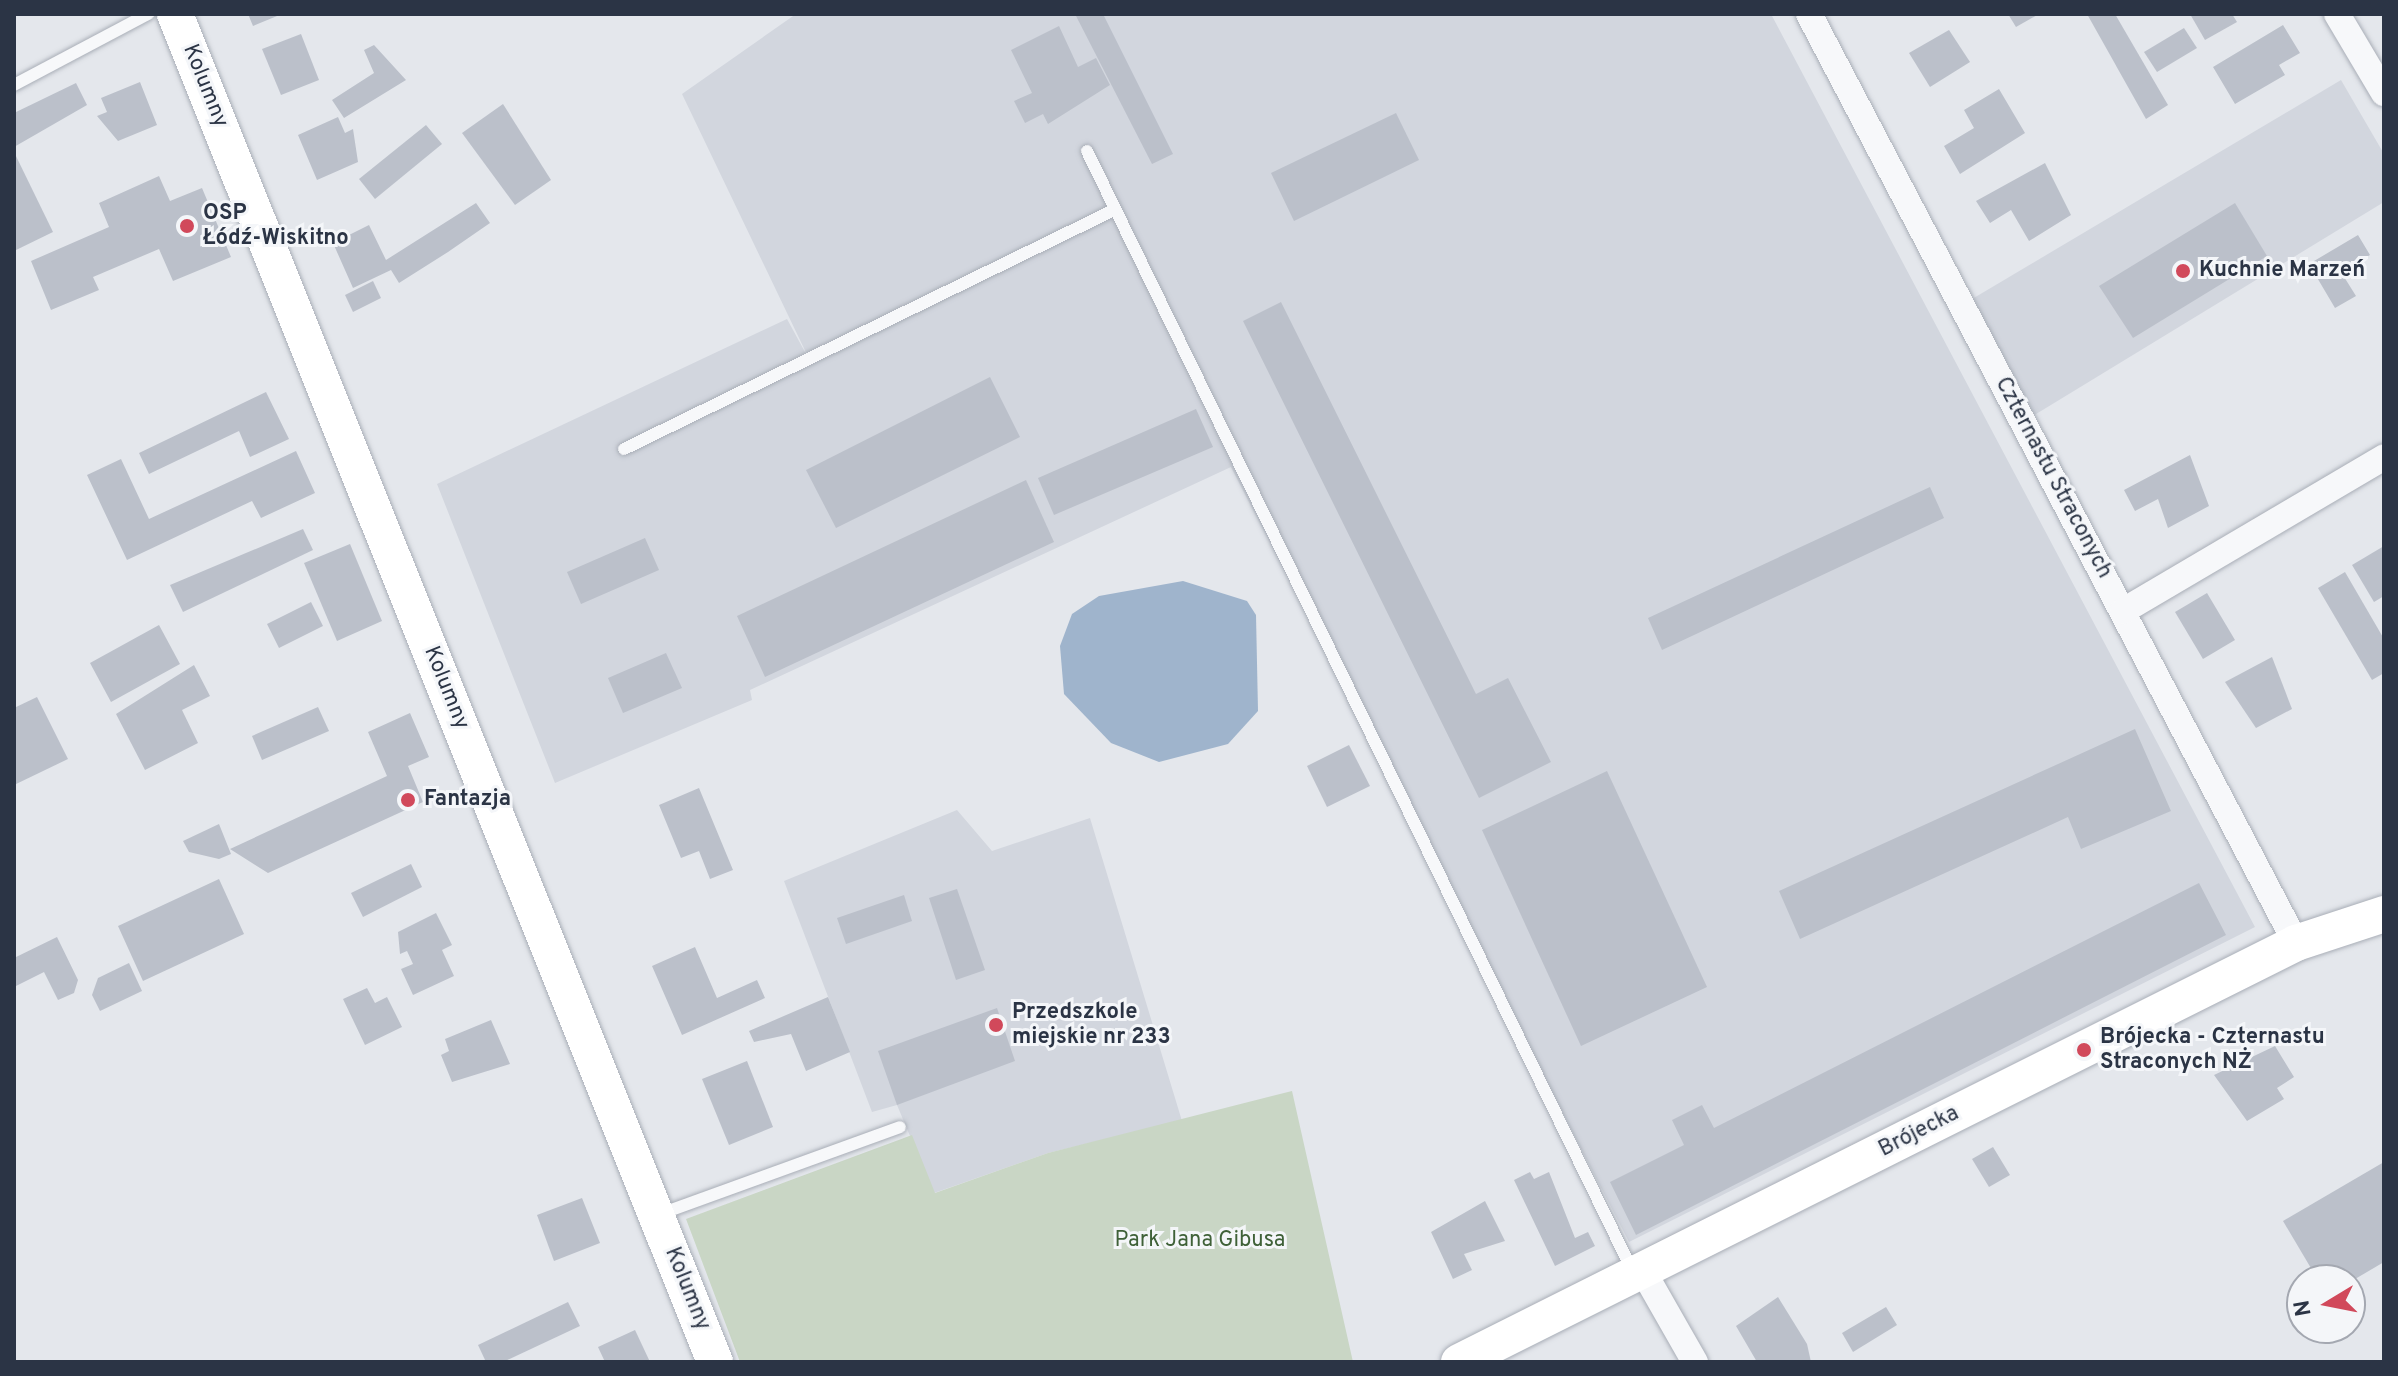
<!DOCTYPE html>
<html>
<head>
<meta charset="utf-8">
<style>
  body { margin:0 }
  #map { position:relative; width:2398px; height:1376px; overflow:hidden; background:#e4e7ec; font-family:Overpass,sans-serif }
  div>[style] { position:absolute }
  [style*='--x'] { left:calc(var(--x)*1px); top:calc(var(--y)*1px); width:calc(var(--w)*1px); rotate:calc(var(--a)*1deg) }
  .built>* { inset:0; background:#d2d6de }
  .green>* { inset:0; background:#c9d6c5 }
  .water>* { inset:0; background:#9fb4cc }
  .building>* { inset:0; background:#bbc0ca }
  .roads { filter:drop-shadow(0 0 2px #a9aeb7) drop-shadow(0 0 2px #a9aeb7) }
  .lane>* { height:12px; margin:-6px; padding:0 6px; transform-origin:6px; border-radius:6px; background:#f7f8fa }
  .street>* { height:26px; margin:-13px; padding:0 13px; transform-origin:13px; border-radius:13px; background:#f7f8fa }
  .secondary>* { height:36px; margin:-18px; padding:0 18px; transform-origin:18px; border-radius:18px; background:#fff }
  .dots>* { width:22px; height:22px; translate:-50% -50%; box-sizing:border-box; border:4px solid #f4f6f9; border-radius:50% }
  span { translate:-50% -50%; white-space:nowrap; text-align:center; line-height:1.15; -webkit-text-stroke:6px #f4f6f9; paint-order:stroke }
  .street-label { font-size:22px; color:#2b3445 }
  .poi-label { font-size:22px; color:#2b3445; font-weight:700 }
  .left { translate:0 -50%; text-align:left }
  .park-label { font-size:22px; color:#3f6138 }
  .frame { position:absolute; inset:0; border:16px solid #2b3445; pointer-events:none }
  .north { position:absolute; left:2286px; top:1264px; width:80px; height:80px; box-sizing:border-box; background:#f4f6f9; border:2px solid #a4a8b1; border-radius:50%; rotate:260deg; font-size:22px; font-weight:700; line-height:32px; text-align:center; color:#2b3445 }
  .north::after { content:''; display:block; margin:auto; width:28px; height:36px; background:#d1495b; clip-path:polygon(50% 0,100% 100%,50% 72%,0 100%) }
</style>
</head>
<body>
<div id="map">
  <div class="built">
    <div style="clip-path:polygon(796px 14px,1771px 14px,2255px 927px,1629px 1242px,1231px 467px,750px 690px,752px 700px,555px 783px,437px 484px,787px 319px,811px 363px,682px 94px)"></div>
    <div style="clip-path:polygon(2341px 80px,2384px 154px,2384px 202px,2023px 422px,1962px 305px)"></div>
    <div style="clip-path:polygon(957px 810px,992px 851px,1090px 818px,1182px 1121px,1048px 1153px,934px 1193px,897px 1105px,872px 1112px,784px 881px)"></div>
  </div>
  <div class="green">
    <div style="clip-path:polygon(1292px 1091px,1353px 1362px,740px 1362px,686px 1219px,912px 1135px,935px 1193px,1048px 1153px)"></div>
  </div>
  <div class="water">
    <div style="clip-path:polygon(1183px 581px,1247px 601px,1256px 615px,1258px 711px,1228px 744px,1159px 762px,1111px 743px,1064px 694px,1060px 646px,1072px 614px,1099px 596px)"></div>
  </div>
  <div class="building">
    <div style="clip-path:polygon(248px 14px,282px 14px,253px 26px)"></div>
    <div style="clip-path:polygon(1075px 14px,1103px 14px,1173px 154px,1152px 164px)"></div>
    <div style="clip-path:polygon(2008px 14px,2039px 14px,2016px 27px)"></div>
    <div style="clip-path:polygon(2087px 14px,2115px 14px,2168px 105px,2146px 119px)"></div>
    <div style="clip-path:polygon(2190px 14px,2232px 14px,2237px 22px,2205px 40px)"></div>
    <div style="clip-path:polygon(2283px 25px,2300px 53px,2279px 65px,2285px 75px,2235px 104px,2213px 67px)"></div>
    <div style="clip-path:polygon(1059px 26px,1078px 67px,1096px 58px,1110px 85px,1048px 124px,1043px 114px,1025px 123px,1014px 101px,1032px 93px,1011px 50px)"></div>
    <div style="clip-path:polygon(2184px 28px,2197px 48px,2157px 72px,2144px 52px)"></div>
    <div style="clip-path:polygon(1949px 30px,1970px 62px,1930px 87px,1909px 53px)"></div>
    <div style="clip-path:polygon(301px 34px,319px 80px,281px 95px,262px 49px)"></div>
    <div style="clip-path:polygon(374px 45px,406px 80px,344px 118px,332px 100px,374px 73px,364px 50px)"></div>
    <div style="clip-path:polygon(140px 82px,157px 125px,118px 141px,97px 116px,107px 112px,101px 98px)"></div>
    <div style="clip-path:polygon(76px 83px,87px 105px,14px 147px,14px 113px)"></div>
    <div style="clip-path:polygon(1999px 89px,2025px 133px,1960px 174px,1944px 146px,1974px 128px,1964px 110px)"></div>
    <div style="clip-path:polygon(503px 104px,551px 180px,515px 205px,462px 133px)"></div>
    <div style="clip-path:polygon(1396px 113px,1419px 160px,1294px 221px,1271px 173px)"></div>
    <div style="clip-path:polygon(338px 117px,345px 133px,353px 129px,358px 162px,317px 180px,298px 135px)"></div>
    <div style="clip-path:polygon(426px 125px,442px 144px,375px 199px,359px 179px)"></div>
    <div style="clip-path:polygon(14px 152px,53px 232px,14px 251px)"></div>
    <div style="clip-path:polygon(2045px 163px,2071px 215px,2029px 241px,2011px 210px,1990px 223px,1976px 201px)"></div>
    <div style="clip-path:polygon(159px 176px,170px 201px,202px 188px,231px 257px,173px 281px,159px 249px,93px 277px,99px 290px,51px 310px,31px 261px,109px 227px,99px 203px)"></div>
    <div style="clip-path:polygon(476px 203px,490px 223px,448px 252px,399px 283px,391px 270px,353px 288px,333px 243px,369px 225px,386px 260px)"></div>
    <div style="clip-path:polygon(2235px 203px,2267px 256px,2133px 338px,2099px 286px)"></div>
    <div style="clip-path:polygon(2358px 235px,2370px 255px,2341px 272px,2356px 296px,2335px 308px,2309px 264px)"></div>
    <div style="clip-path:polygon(373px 281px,381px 298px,353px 312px,345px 295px)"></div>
    <div style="clip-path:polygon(1281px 302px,1476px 694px,1508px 678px,1551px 762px,1479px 798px,1243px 321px)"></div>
    <div style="clip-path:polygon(990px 377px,1020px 437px,836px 528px,806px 470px)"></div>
    <div style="clip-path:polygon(266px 392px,289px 439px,250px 457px,239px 431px,149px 474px,139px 453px)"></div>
    <div style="clip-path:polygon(1196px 409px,1213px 447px,1054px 515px,1038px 478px)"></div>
    <div style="clip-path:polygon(296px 451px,315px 493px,261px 518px,252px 501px,127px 560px,87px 475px,121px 459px,149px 519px)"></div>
    <div style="clip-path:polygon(2190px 455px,2209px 506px,2168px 528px,2158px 499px,2135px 511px,2124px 490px)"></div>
    <div style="clip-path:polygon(1026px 480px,1054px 542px,765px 677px,737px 616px)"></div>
    <div style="clip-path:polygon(1930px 487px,1944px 518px,1662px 650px,1648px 618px)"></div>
    <div style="clip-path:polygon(303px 529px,313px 550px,183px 612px,170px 585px)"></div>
    <div style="clip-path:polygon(645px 538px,659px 570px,581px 604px,567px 572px)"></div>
    <div style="clip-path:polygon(350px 544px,382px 621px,337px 641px,304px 563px)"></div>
    <div style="clip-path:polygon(2384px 546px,2384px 596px,2374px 602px,2352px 565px)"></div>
    <div style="clip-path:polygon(2345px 572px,2384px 639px,2384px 673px,2372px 680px,2318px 588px)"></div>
    <div style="clip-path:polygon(2207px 593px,2235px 640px,2203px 659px,2175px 612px)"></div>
    <div style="clip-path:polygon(311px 602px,323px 626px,279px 648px,267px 624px)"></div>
    <div style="clip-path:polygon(159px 625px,180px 664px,111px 702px,90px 663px)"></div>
    <div style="clip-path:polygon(666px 653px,682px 688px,623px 713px,608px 678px)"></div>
    <div style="clip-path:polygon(2272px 657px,2292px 709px,2256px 728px,2225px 682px)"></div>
    <div style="clip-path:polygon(194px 665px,210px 696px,182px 710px,198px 743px,145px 770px,116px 714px)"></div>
    <div style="clip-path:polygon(37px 697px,68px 759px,14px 785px,14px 708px)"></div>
    <div style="clip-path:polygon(318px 707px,329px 731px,262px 760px,252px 736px)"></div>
    <div style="clip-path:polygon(410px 713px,429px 757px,408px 766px,423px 802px,268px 873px,230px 849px,387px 776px,368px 732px)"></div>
    <div style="clip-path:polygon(2135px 729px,2171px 811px,2081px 849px,2068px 817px,1800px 939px,1779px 891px)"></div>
    <div style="clip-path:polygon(1349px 745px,1370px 786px,1327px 807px,1307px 766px)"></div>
    <div style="clip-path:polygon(1607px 771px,1707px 987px,1581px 1046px,1482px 830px)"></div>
    <div style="clip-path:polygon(699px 788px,733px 870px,710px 879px,699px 851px,681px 858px,659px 805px)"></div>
    <div style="clip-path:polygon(219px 824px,231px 854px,219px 859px,189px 852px,183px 841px)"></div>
    <div style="clip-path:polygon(411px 864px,422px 887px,363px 917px,351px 893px)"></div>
    <div style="clip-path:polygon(219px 879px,244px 934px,143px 981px,118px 926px)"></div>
    <div style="clip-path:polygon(2199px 883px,2226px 935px,1636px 1235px,1610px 1182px,1684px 1145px,1672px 1120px,1702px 1105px,1714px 1128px)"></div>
    <div style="clip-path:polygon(957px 889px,985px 970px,956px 980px,929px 898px)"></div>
    <div style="clip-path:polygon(904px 895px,912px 921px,846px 944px,837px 918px)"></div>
    <div style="clip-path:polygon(436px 913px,452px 945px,442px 950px,454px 976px,413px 995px,401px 969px,413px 964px,407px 951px,400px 954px,398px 932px)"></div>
    <div style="clip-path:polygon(57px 937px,78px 980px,74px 993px,58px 1000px,44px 972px,14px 987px,14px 958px)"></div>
    <div style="clip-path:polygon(695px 947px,717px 998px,757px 980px,765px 998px,682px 1035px,652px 966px)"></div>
    <div style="clip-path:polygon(129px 963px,142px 991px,100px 1011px,92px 995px,98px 978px)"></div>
    <div style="clip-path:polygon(367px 988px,375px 1003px,387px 997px,402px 1027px,365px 1045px,343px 999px)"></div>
    <div style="clip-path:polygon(828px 997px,850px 1052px,806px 1071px,791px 1034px,754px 1042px,749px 1031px)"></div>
    <div style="clip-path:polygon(997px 1008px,1015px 1061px,897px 1105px,878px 1051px)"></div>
    <div style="clip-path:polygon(491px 1020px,510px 1064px,452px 1082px,441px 1055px,449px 1051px,445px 1039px)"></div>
    <div style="clip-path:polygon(2275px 1046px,2294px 1077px,2277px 1088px,2284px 1099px,2247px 1121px,2214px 1075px)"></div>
    <div style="clip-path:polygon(747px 1061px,773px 1127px,729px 1145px,702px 1079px)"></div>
    <div style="clip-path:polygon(1993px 1147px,2010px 1175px,1989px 1187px,1972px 1159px)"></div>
    <div style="clip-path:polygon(2384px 1162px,2384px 1262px,2350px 1282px,2318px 1280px,2283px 1221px)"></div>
    <div style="clip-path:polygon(1530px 1172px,1534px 1179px,1549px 1172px,1575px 1238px,1588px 1232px,1595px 1246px,1555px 1266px,1514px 1180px)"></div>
    <div style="clip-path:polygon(582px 1198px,600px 1243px,554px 1261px,537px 1215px)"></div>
    <div style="clip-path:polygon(1485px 1201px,1505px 1241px,1464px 1254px,1472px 1270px,1453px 1279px,1431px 1232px)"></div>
    <div style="clip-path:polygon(1778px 1297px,1807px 1344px,1811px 1362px,1757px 1362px,1736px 1326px)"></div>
    <div style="clip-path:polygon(568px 1302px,580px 1326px,503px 1362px,486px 1362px,478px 1345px)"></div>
    <div style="clip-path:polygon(1886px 1307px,1897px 1325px,1853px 1352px,1842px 1333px)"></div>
    <div style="clip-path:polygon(635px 1330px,650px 1362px,605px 1362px,598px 1347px)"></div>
  </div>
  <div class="roads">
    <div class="lane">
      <div style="--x:14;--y:85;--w:152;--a:-27.9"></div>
      <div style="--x:1087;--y:151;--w:1247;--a:64.03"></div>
      <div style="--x:624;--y:449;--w:547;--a:-26"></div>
      <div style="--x:660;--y:1214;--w:255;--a:-19.9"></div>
    </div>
    <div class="street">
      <div style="--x:1809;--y:14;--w:1049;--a:62.34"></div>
      <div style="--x:2337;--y:14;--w:92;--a:59.3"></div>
      <div style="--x:2123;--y:611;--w:303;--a:-30.5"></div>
      <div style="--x:1643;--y:1271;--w:105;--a:60.3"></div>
    </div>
    <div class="secondary">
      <div style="--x:175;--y:14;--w:1452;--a:68.17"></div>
      <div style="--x:1459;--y:1362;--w:936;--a:-26.59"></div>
      <div style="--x:2296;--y:943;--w:93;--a:-18.2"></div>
    </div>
  </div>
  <div class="dots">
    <div style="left:187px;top:226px;background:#d1495b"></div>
    <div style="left:2183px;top:271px;background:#d1495b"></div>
    <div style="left:408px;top:800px;background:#d1495b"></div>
    <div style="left:996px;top:1025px;background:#d1495b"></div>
    <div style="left:2084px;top:1050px;background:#d1495b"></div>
  </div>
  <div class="street-label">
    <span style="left:205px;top:86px;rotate:68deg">Kolumny</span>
    <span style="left:2053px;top:478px;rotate:62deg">Czternastu Straconych</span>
    <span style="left:446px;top:688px;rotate:68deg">Kolumny</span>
    <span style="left:1919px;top:1132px;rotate:-27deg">Brójecka</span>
    <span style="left:687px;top:1289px;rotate:68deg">Kolumny</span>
  </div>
  <div class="poi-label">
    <span class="left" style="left:203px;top:226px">OSP<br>Łódź-Wiskitno</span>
    <span class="left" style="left:2199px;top:271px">Kuchnie Marzeń</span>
    <span class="left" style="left:424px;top:800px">Fantazja</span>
    <span class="left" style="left:1012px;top:1025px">Przedszkole<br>miejskie nr 233</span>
    <span class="left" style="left:2100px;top:1050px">Brójecka - Czternastu<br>Straconych NŻ</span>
  </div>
  <div class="park-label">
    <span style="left:1200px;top:1241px">Park Jana Gibusa</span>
  </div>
  <div class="frame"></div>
  <div class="north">N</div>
</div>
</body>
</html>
